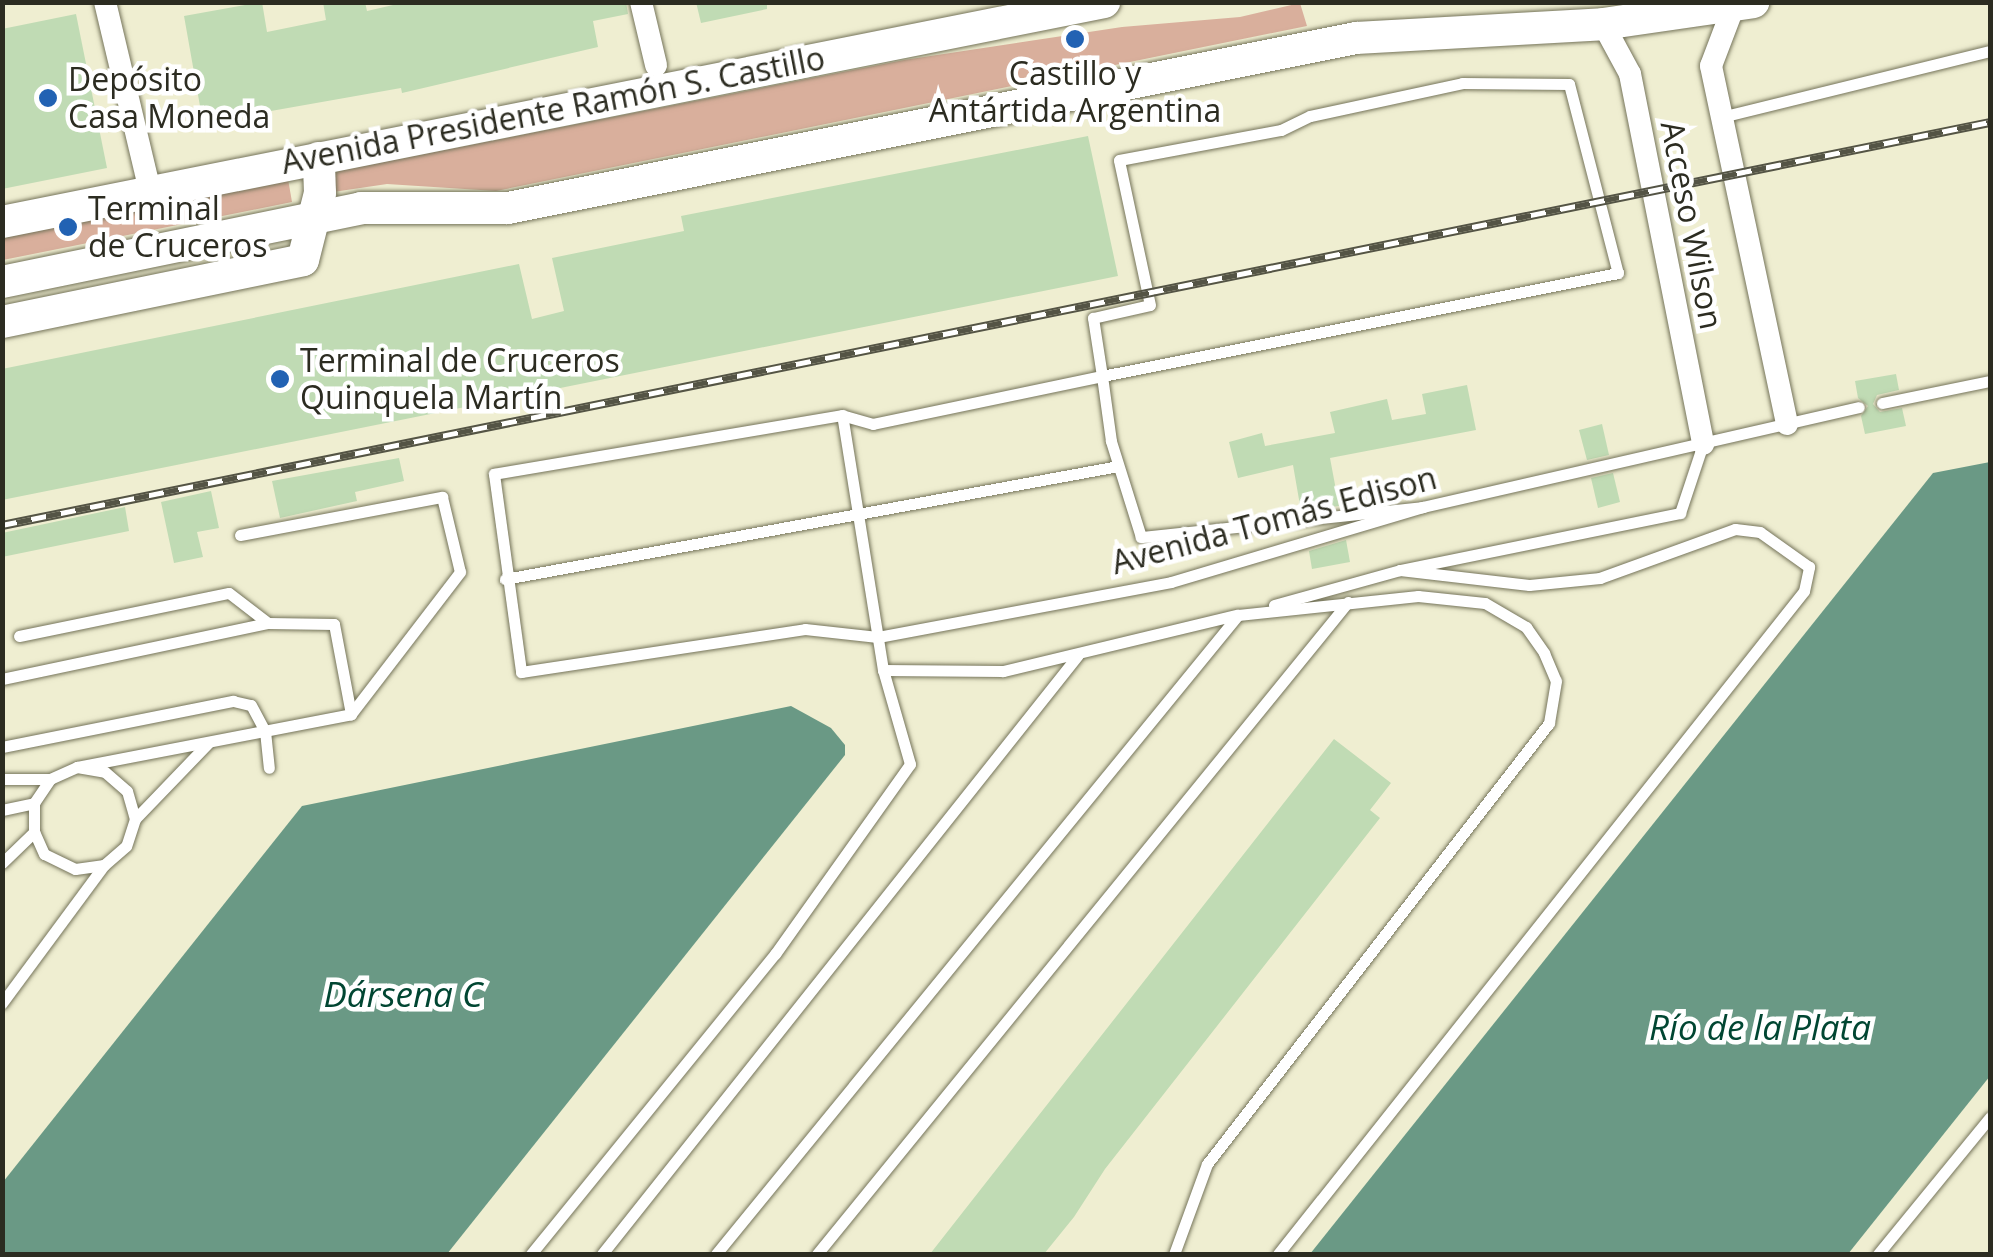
<!DOCTYPE html>
<html>
<head>
<meta charset="utf-8">
<style>
  body { margin:0 }
  #map { position:relative; width:1993px; height:1257px; overflow:hidden; background:#efeed1; font-family:"Open Sans",sans-serif }
  div>[style] { position:absolute }
  [style*='--x'] { left:calc(var(--x)*1px); top:calc(var(--y)*1px); width:calc(var(--w)*1px); rotate:calc(var(--a)*1deg) }
  .green>* { inset:0; background:#d9af9c }
  .water>* { inset:0; background:#6a9985 }
  .building>* { inset:0; background:#c0dbb4 }
  .roads { filter:drop-shadow(0 0 2px #75745a) drop-shadow(0 0 2px #75745a) }
  .lane>* { height:11px; margin:-5.5px; padding:0 5.5px; transform-origin:5.5px; border-radius:5.5px; background:#fff }
  .street>* { height:22px; margin:-11px; padding:0 11px; transform-origin:11px; border-radius:11px; background:#fff }
  .secondary>* { height:32px; margin:-16px; padding:0 16px; transform-origin:16px; border-radius:16px; background:#fff }
  .rail>* { height:9px; margin-top:-4.5px; transform-origin:0; background:repeating-linear-gradient(90deg,#fff 0 15px,#545445 0 30px); box-sizing:border-box; border-block:2px solid #545445 }
  .dots>* { width:28px; height:28px; translate:-50% -50%; box-sizing:border-box; border:5px solid #fff; border-radius:50% }
  span { translate:-50% -50%; white-space:nowrap; text-align:center; line-height:1.15; -webkit-text-stroke:9px #fff; paint-order:stroke }
  .poi-label { font-size:32px; color:#2c2c21 }
  .left { translate:0 -50%; text-align:left }
  .street-label { font-size:32px; color:#2c2c21 }
  .water-label { font-size:35px; color:#014632; font-style:italic }
  .frame { position:absolute; inset:0; border:5px solid #2c2c21; pointer-events:none }
</style>
</head>
<body>
<div id="map">
  <div class="green">
    <div style="clip-path:polygon(1300px 3px,1307px 26px,496px 191px,387px 184px,333px 192px,332px 172px,904px 60px,1122px 27px,1240px 17px)"></div>
    <div style="clip-path:polygon(288px 179px,292px 202px,3px 260px,3px 238px)"></div>
  </div>
  <div class="water">
    <div style="clip-path:polygon(1990px 462px,1990px 1076px,1848px 1254px,1310px 1254px,1933px 473px)"></div>
    <div style="clip-path:polygon(791px 706px,831px 728px,845px 745px,845px 755px,447px 1254px,3px 1254px,3px 1182px,302px 806px)"></div>
  </div>
  <div class="building">
    <div style="clip-path:polygon(262px 2px,267px 32px,326px 20px,323px 2px,365px 2px,367px 11px,406px 2px,626px 2px,628px 14px,593px 21px,598px 47px,402px 93px,401px 88px,203px 123px,184px 16px)"></div>
    <div style="clip-path:polygon(696px 2px,767px 2px,767px 9px,701px 23px)"></div>
    <div style="clip-path:polygon(76px 14px,107px 168px,2px 189px,2px 29px)"></div>
    <div style="clip-path:polygon(1088px 136px,1118px 276px,2px 500px,2px 369px,519px 264px,532px 319px,564px 311px,552px 258px,684px 231px,681px 216px)"></div>
    <div style="clip-path:polygon(1896px 374px,1899px 390px,1877px 395px,1873px 404px,1880px 412px,1902px 408px,1906px 426px,1865px 434px,1861px 416px,1868px 406px,1858px 398px,1855px 381px)"></div>
    <div style="clip-path:polygon(1467px 385px,1476px 430px,1330px 458px,1339px 506px,1301px 511px,1293px 465px,1238px 478px,1229px 442px,1262px 433px,1265px 446px,1335px 433px,1330px 412px,1387px 399px,1392px 420px,1426px 414px,1422px 394px)"></div>
    <div style="clip-path:polygon(1602px 424px,1609px 455px,1587px 460px,1579px 430px)"></div>
    <div style="clip-path:polygon(399px 458px,404px 481px,355px 492px,357px 501px,280px 518px,272px 481px)"></div>
    <div style="clip-path:polygon(1613px 473px,1620px 502px,1598px 508px,1591px 478px)"></div>
    <div style="clip-path:polygon(211px 491px,219px 528px,197px 532px,203px 557px,174px 563px,161px 502px)"></div>
    <div style="clip-path:polygon(125px 507px,129px 531px,2px 557px,2px 533px)"></div>
    <div style="clip-path:polygon(1346px 540px,1350px 562px,1312px 569px,1309px 551px)"></div>
    <div style="clip-path:polygon(1334px 739px,1391px 783px,1370px 810px,1380px 818px,1105px 1169px,1074px 1217px,1044px 1254px,930px 1254px)"></div>
  </div>
  <div class="roads">
    <div class="lane">
      <div style="--x:1721;--y:117;--w:277;--a:-13.8"></div>
      <div style="--x:1882;--y:403;--w:110;--a:-11.5"></div>
      <div style="--x:1423;--y:507;--w:284;--a:173.9"></div>
      <div style="--x:1141;--y:537;--w:101;--a:-107.4"></div>
      <div style="--x:1111;--y:441;--w:66;--a:-97.9"></div>
      <div style="--x:1102;--y:376;--w:59;--a:-98.8"></div>
      <div style="--x:1093;--y:318;--w:58;--a:-12.8"></div>
      <div style="--x:1150;--y:305;--w:148;--a:-102.1"></div>
      <div style="--x:1119;--y:160;--w:165;--a:-10.5"></div>
      <div style="--x:1281;--y:130;--w:32;--a:-26"></div>
      <div style="--x:1310;--y:116;--w:156;--a:-12.2"></div>
      <div style="--x:1462;--y:83;--w:107;--a:0.5"></div>
      <div style="--x:1569;--y:84;--w:195;--a:75.5"></div>
      <div style="--x:1618;--y:273;--w:526;--a:168.71"></div>
      <div style="--x:1102;--y:376;--w:234;--a:168.2"></div>
      <div style="--x:873;--y:424;--w:32;--a:-164"></div>
      <div style="--x:842;--y:415;--w:353;--a:170.4"></div>
      <div style="--x:494;--y:474;--w:200;--a:82.2"></div>
      <div style="--x:521;--y:672;--w:287;--a:-8.6"></div>
      <div style="--x:805;--y:629;--w:73;--a:6.3"></div>
      <div style="--x:878;--y:637;--w:298;--a:-10.6"></div>
      <div style="--x:1171;--y:582;--w:263;--a:-16.6"></div>
      <div style="--x:1423;--y:507;--w:447;--a:-12.9"></div>
      <div style="--x:240;--y:535;--w:206;--a:-10.7"></div>
      <div style="--x:442;--y:497;--w:77;--a:76.5"></div>
      <div style="--x:460;--y:572;--w:179;--a:127.5"></div>
      <div style="--x:505;--y:579;--w:623;--a:-10.44"></div>
      <div style="--x:1274;--y:605;--w:131;--a:-15.5"></div>
      <div style="--x:1400;--y:570;--w:286;--a:-11.5"></div>
      <div style="--x:1680;--y:513;--w:73;--a:-71.6"></div>
      <div style="--x:19;--y:636;--w:214;--a:-11.6"></div>
      <div style="--x:229;--y:593;--w:49;--a:37.6"></div>
      <div style="--x:268;--y:623;--w:66;--a:0.9"></div>
      <div style="--x:334;--y:624;--w:92;--a:79.3"></div>
      <div style="--x:883;--y:670;--w:120;--a:0.5"></div>
      <div style="--x:1003;--y:671;--w:241;--a:-13.5"></div>
      <div style="--x:2;--y:679;--w:272;--a:-11.9"></div>
      <div style="--x:2;--y:747;--w:236;--a:-11.3"></div>
      <div style="--x:233;--y:701;--w:18;--a:13"></div>
      <div style="--x:251;--y:705;--w:30;--a:62"></div>
      <div style="--x:265;--y:731;--w:37;--a:84"></div>
      <div style="--x:77;--y:767;--w:28;--a:10"></div>
      <div style="--x:105;--y:772;--w:29;--a:41"></div>
      <div style="--x:127;--y:791;--w:29;--a:74"></div>
      <div style="--x:135;--y:819;--w:28;--a:108"></div>
      <div style="--x:126;--y:846;--w:29;--a:139"></div>
      <div style="--x:104;--y:865;--w:29;--a:172"></div>
      <div style="--x:75;--y:869;--w:34;--a:-154"></div>
      <div style="--x:44;--y:854;--w:24;--a:-114"></div>
      <div style="--x:34;--y:832;--w:29;--a:-90"></div>
      <div style="--x:34;--y:803;--w:29;--a:-56"></div>
      <div style="--x:50;--y:779;--w:30;--a:-24"></div>
      <div style="--x:77;--y:767;--w:279;--a:-10.9"></div>
      <div style="--x:2;--y:779;--w:48;--a:0"></div>
      <div style="--x:2;--y:810;--w:33;--a:-12"></div>
      <div style="--x:135;--y:819;--w:107;--a:-46.1"></div>
      <div style="--x:2;--y:863;--w:45;--a:-44.1"></div>
      <div style="--x:2;--y:1003;--w:172;--a:-53.5"></div>
      <div style="--x:531;--y:1254;--w:387;--a:-50.9"></div>
      <div style="--x:775;--y:954;--w:233;--a:-54.6"></div>
      <div style="--x:910;--y:764;--w:98;--a:-106"></div>
      <div style="--x:883;--y:670;--w:258;--a:-99.1"></div>
      <div style="--x:602;--y:1254;--w:765;--a:-51.53"></div>
      <div style="--x:716;--y:1254;--w:825;--a:-50.75"></div>
      <div style="--x:1238;--y:615;--w:181;--a:-6"></div>
      <div style="--x:1418;--y:596;--w:67;--a:6"></div>
      <div style="--x:1485;--y:603;--w:48;--a:30.3"></div>
      <div style="--x:1526;--y:627;--w:32;--a:55"></div>
      <div style="--x:1544;--y:653;--w:30;--a:67"></div>
      <div style="--x:1556;--y:681;--w:43;--a:99.5"></div>
      <div style="--x:1549;--y:723;--w:558;--a:127.79"></div>
      <div style="--x:1207;--y:1164;--w:96;--a:110.1"></div>
      <div style="--x:817;--y:1254;--w:841;--a:-50.84"></div>
      <div style="--x:1278;--y:1254;--w:846;--a:-51.57"></div>
      <div style="--x:1804;--y:591;--w:25;--a:-78"></div>
      <div style="--x:1809;--y:567;--w:60;--a:-144.5"></div>
      <div style="--x:1760;--y:532;--w:25;--a:-173"></div>
      <div style="--x:1735;--y:529;--w:144;--a:160.1"></div>
      <div style="--x:1600;--y:578;--w:71;--a:174.4"></div>
      <div style="--x:1529;--y:585;--w:130;--a:-173.4"></div>
      <div style="--x:1878;--y:1254;--w:177;--a:-50.7"></div>
    </div>
    <div class="street">
      <div style="--x:105;--y:2;--w:194;--a:76.6"></div>
      <div style="--x:641;--y:2;--w:65;--a:76.6"></div>
      <div style="--x:1733;--y:8;--w:62;--a:110.8"></div>
      <div style="--x:1711;--y:66;--w:366;--a:78"></div>
      <div style="--x:1603;--y:24;--w:57;--a:61.6"></div>
      <div style="--x:1630;--y:74;--w:377;--a:78.8"></div>
    </div>
    <div class="secondary">
      <div style="--x:2;--y:222;--w:1124;--a:-11.29"></div>
      <div style="--x:2;--y:282;--w:367;--a:-11.6"></div>
      <div style="--x:361;--y:208;--w:147;--a:0"></div>
      <div style="--x:508;--y:208;--w:865;--a:-11.34"></div>
      <div style="--x:1356;--y:38;--w:247;--a:-3.2"></div>
      <div style="--x:1603;--y:24;--w:152;--a:-8.3"></div>
      <div style="--x:2;--y:322;--w:307;--a:-11.6"></div>
      <div style="--x:303;--y:260;--w:69;--a:-75.8"></div>
      <div style="--x:320;--y:193;--w:35;--a:-92"></div>
    </div>
  </div>
  <div class="rail">
    <div style="--x:2;--y:525;--w:2028;--a:-11.46"></div>
  </div>
  <div class="dots">
    <div style="left:1075px;top:39px;background:#2262b3"></div>
    <div style="left:48px;top:98px;background:#2262b3"></div>
    <div style="left:68px;top:227px;background:#2262b3"></div>
    <div style="left:280px;top:379px;background:#2262b3"></div>
  </div>
  <div class="poi-label">
    <span style="left:1075px;top:92px">Castillo y<br>Antártida Argentina</span>
    <span class="left" style="left:68px;top:98px">Depósito<br>Casa Moneda</span>
    <span class="left" style="left:88px;top:227px">Terminal<br>de Cruceros</span>
    <span class="left" style="left:300px;top:379px">Terminal de Cruceros<br>Quinquela Martín</span>
  </div>
  <div class="street-label">
    <span style="left:553px;top:110px;rotate:-11deg">Avenida Presidente Ramón S. Castillo</span>
    <span style="left:1692px;top:225px;rotate:79deg">Acceso Wilson</span>
    <span style="left:1274px;top:520px;rotate:-15deg">Avenida Tomás Edison</span>
  </div>
  <div class="water-label">
    <span style="left:403px;top:994px">Dársena C</span>
    <span style="left:1760px;top:1027px">Río de la Plata</span>
  </div>
  <div class="frame"></div>
</div>
</body>
</html>
